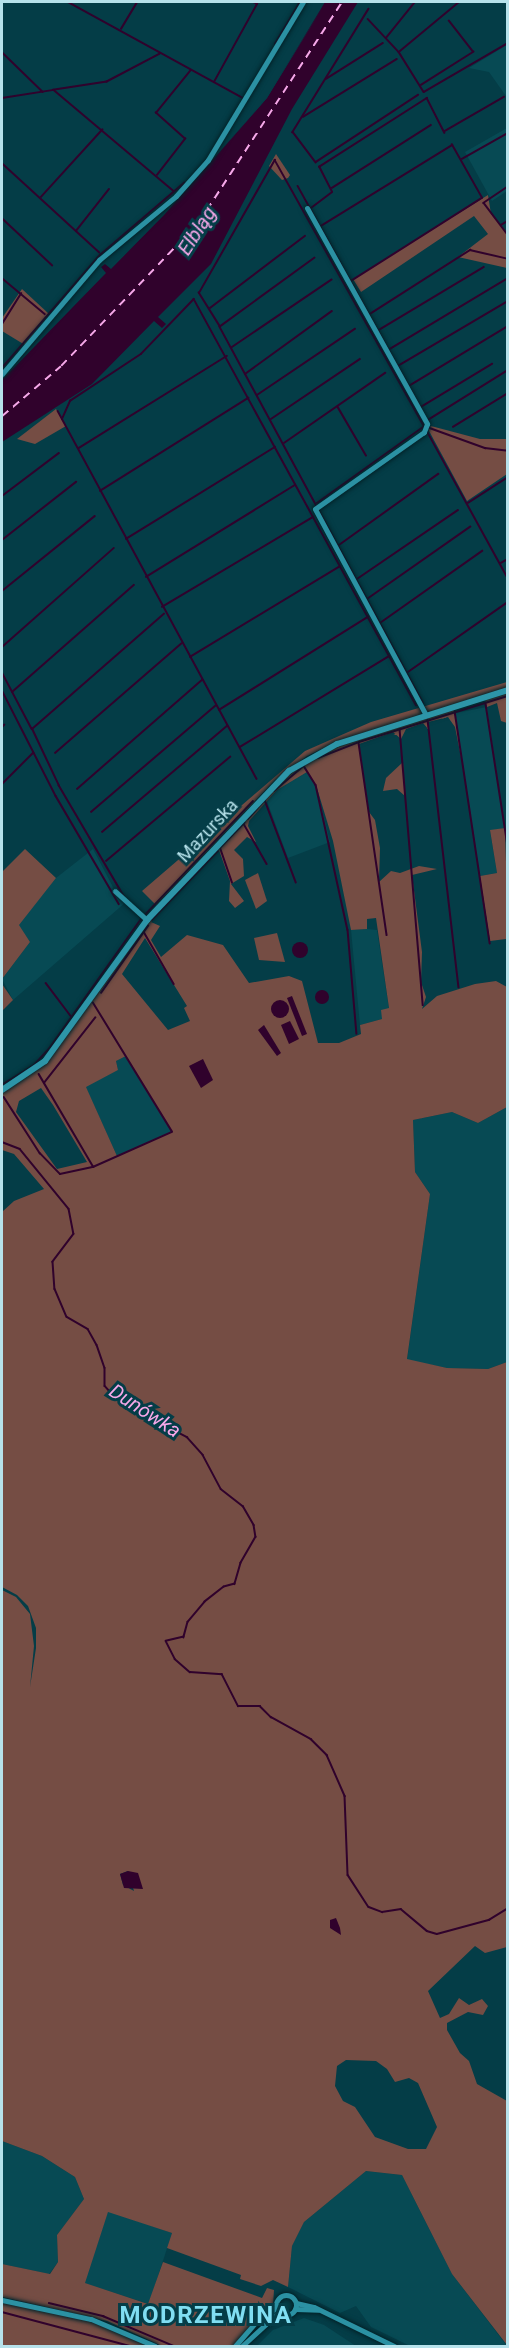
<!DOCTYPE html>
<html>
<head>
<meta charset="utf-8">
<style>
  body { margin:0 }
  #map { position:relative; width:509px; height:2348px; overflow:hidden; background:#043d47; font-family:Roboto,sans-serif }
  div>[style] { position:absolute }
  [style*='--x'] { left:calc(var(--x)*1px); top:calc(var(--y)*1px); width:calc(var(--w)*1px); rotate:calc(var(--a)*1deg) }
  .built>* { inset:0; background:#074a54 }
  .green>* { inset:0; background:#754d44 }
  .water>* { inset:0; background:#30022c }
  .round { border-radius:50% }
  .pier>* { inset:0; background:#043d47 }
  .stream>* { height:1.5px; margin:-0.75px; padding:0 0.75px; transform-origin:0.75px; border-radius:0.75px; background:#30022c }
  .ferry>* { height:1.5px; margin-top:-0.75px; transform-origin:0; background:repeating-linear-gradient(90deg,#f6a8e9 0 8px,transparent 0 14px) }
  .roads { filter:drop-shadow(0 0 2px #032228) drop-shadow(0 0 2px #032228) }
  .minor>* { height:5px; margin:-2.5px; padding:0 2.5px; transform-origin:2.5px; border-radius:2.5px; background:#2b91a3 }
  .minor>.ring { margin:-2.5px; padding:0; box-sizing:content-box; background:none; border:5px solid #2b91a3; border-radius:50% }
  .major>* { height:6px; margin:-3px; padding:0 3px; transform-origin:3px; border-radius:3px; background:#2d95a8 }
  span { translate:-50% -50%; white-space:nowrap; text-align:center; line-height:1.15; -webkit-text-stroke:6px #043d47; paint-order:stroke }
  .street-label { font-size:18px; color:#b6e2eb }
  .water-label { font-size:20px; color:#f6a8e9; font-style:italic }
  .district-label { font-size:24px; color:#80def2; font-weight:700; letter-spacing:1.5px }
  .frame { position:absolute; inset:0; border:3px solid #b6e2eb; pointer-events:none }
</style>
</head>
<body>
<div id="map">
  <div class="built">
    <div style="clip-path:polygon(507px 45px,508px 95px,506px 96px,489px 72px,469px 68px)"></div>
    <div style="clip-path:polygon(507px 128px,507px 191px,492px 201px,465px 152px)"></div>
    <div style="clip-path:polygon(487px 707px,505px 828px,490px 831px,497px 873px,480px 876px,455px 713px)"></div>
    <div style="clip-path:polygon(307px 772px,316px 785px,330px 842px,288px 858px,267px 801px,277px 790px)"></div>
    <div style="clip-path:polygon(93px 849px,115px 891px,126px 902px,13px 1000px,2px 979px,30px 942px,18px 925px,56px 878px)"></div>
    <div style="clip-path:polygon(367px 929px,377px 930px,389px 1009px,382px 1019px,360px 1025px,351px 930px)"></div>
    <div style="clip-path:polygon(126px 1056px,172px 1132px,117px 1156px,85px 1086px,118px 1070px,116px 1061px)"></div>
    <div style="clip-path:polygon(507px 1107px,507px 1362px,488px 1369px,447px 1368px,407px 1360px,430px 1194px,415px 1172px,413px 1120px,452px 1112px,478px 1123px)"></div>
    <div style="clip-path:polygon(2px 2141px,42px 2156px,75px 2177px,84px 2199px,57px 2235px,58px 2262px,49px 2274px,2px 2264px)"></div>
    <div style="clip-path:polygon(366px 2171px,402px 2175px,452px 2274px,507px 2346px,410px 2346px,371px 2327px,356px 2306px,340px 2313px,288px 2287px,292px 2246px,304px 2222px)"></div>
    <div style="clip-path:polygon(108px 2211px,172px 2233px,149px 2304px,84px 2283px)"></div>
    <div style="clip-path:polygon(304px 2318px,324px 2325px,356px 2346px,257px 2346px,273px 2330px)"></div>
  </div>
  <div class="green">
    <div style="clip-path:polygon(276px 154px,290px 175px,288px 178px,282px 180px,269px 166px)"></div>
    <div style="clip-path:polygon(488px 195px,491px 214px,507px 233px,507px 268px,458px 257px,488px 234px,474px 216px,361px 292px,353px 279px)"></div>
    <div style="clip-path:polygon(22px 289px,49px 314px,25px 345px,2px 331px,2px 318px)"></div>
    <div style="clip-path:polygon(56px 409px,66px 426px,35px 444px,17px 439px)"></div>
    <div style="clip-path:polygon(431px 426px,480px 439px,507px 439px,507px 474px,467px 501px,428px 429px)"></div>
    <div style="clip-path:polygon(507px 682px,507px 688px,341px 740px,307px 756px,275px 780px,156px 905px,142px 891px,305px 751px,371px 722px)"></div>
    <div style="clip-path:polygon(507px 693px,507px 723px,501px 721px,497px 703px,487px 707px,485px 699px)"></div>
    <div style="clip-path:polygon(evenodd,454px 709px,462px 762px,455px 727px,448px 717px,428px 722px,429px 730px,423px 723px,406px 729px,401px 739px,393px 732px,359px 744px,369px 812px,375px 820px,380px 848px,379px 882px,391px 871px,400px 873px,419px 866px,437px 869px,412px 875px,422px 952px,421px 982px,426px 997px,422px 1009px,437px 996px,475px 984px,496px 981px,507px 987px,507px 1107px,478px 1123px,452px 1112px,413px 1120px,415px 1172px,430px 1194px,407px 1359px,447px 1368px,488px 1369px,507px 1362px,507px 1947px,485px 1953px,475px 1946px,428px 1991px,440px 2018px,449px 2014px,459px 1998px,469px 2005px,482px 1999px,488px 2006px,483px 2015px,468px 2012px,447px 2023px,447px 2030px,460px 2053px,469px 2061px,477px 2084px,507px 2101px,507px 2345px,452px 2274px,402px 2175px,366px 2171px,304px 2222px,292px 2246px,288px 2287px,273px 2280px,261px 2286px,240px 2279px,241px 2275px,167px 2248px,172px 2233px,108px 2212px,85px 2283px,148px 2304px,163px 2262px,262px 2298px,267px 2288px,274px 2290px,273px 2306px,233px 2346px,162px 2346px,107px 2321px,2px 2297px,2px 2264px,50px 2274px,58px 2262px,57px 2235px,84px 2199px,75px 2177px,42px 2156px,2px 2141px,2px 1590px,16px 1597px,30px 1614px,34px 1646px,30px 1687px,36px 1648px,36px 1628px,28px 1606px,17px 1595px,2px 1587px,2px 1212px,14px 1201px,44px 1189px,14px 1154px,2px 1150px,2px 1093px,48px 1061px,146px 925px,284px 778px,311px 759px,346px 743px,454px 709px,307px 772px,316px 785px,333px 841px,351px 930px,367px 929px,367px 919px,376px 918px,389px 1008px,381px 1010px,382px 1019px,360px 1025px,361px 1034px,339px 1043px,318px 1043px,302px 981px,289px 976px,249px 983px,223px 945px,187px 935px,161px 957px,151px 940px,160px 926px,151px 922px,219px 850px,230px 881px,229px 901px,235px 908px,244px 901px,231px 884px,244px 876px,243px 859px,234px 850px,247px 837px,256px 842px,248px 826px,249px 821px,277px 790px,307px 772px,454px 709px,145px 938px,187px 1006px,184px 1008px,190px 1021px,168px 1030px,122px 974px,145px 938px,454px 709px,126px 1056px,172px 1132px,117px 1156px,86px 1087px,118px 1070px,116px 1061px,126px 1056px,454px 709px,41px 1088px,53px 1105px,87px 1162px,57px 1169px,16px 1112px,19px 1101px,41px 1088px,454px 709px,128px 1871px,134px 1891px,123px 1885px,120px 1874px,128px 1871px,454px 709px,346px 2060px,376px 2061px,387px 2069px,395px 2082px,409px 2078px,418px 2083px,437px 2127px,426px 2149px,408px 2149px,375px 2137px,355px 2107px,343px 2101px,335px 2086px,337px 2066px,346px 2060px)"></div>
    <div style="clip-path:polygon(403px 762px,405px 796px,397px 789px,383px 791px,386px 778px)"></div>
    <div style="clip-path:polygon(505px 828px,508px 931px,506px 939px,490px 941px,480px 876px,497px 873px,490px 830px)"></div>
    <div style="clip-path:polygon(25px 849px,56px 878px,19px 925px,30px 942px,2px 979px,2px 872px)"></div>
    <div style="clip-path:polygon(258px 873px,267px 901px,256px 909px,245px 880px)"></div>
    <div style="clip-path:polygon(277px 933px,285px 962px,259px 960px,254px 938px)"></div>
    <div style="clip-path:polygon(2px 984px,13px 1000px,2px 1011px)"></div>
    <div style="clip-path:polygon(2px 2302px,89px 2321px,148px 2346px,2px 2346px)"></div>
  </div>
  <div class="water">
    <div style="clip-path:polygon(325px 2px,358px 2px,292px 109px,211px 264px,158px 317px,166px 324px,162px 328px,154px 321px,92px 384px,2px 442px,2px 380px,106px 273px,101px 267px,105px 264px,111px 269px,164px 215px,267px 98px)"></div>
    <div class="round" style="left:292px;top:942px;width:16px;height:16px"></div>
    <div class="round" style="left:315px;top:990px;width:14px;height:14px"></div>
    <div style="clip-path:polygon(292px 996px,307px 1034px,302px 1036px,287px 998px)"></div>
    <div class="round" style="left:271px;top:1000px;width:18px;height:18px"></div>
    <div style="clip-path:polygon(290px 1021px,299px 1039px,289px 1044px,281px 1025px)"></div>
    <div style="clip-path:polygon(264px 1025px,281px 1053px,277px 1056px,258px 1030px)"></div>
    <div style="clip-path:polygon(203px 1059px,213px 1080px,201px 1088px,189px 1066px)"></div>
    <div style="clip-path:polygon(128px 1871px,138px 1873px,143px 1889px,124px 1888px,120px 1874px)"></div>
    <div style="clip-path:polygon(336px 1918px,340px 1928px,341px 1935px,330px 1928px,330px 1920px)"></div>
  </div>
  <div class="pier">
    <div style="clip-path:polygon(326px 2px,267px 98px,206px 168px,266px 98px)"></div>
  </div>
  <div class="stream">
    <div style="--x:68;--y:2;--w:200;--a:28.7"></div>
    <div style="--x:369;--y:9;--w:145;--a:121.7"></div>
    <div style="--x:293;--y:132;--w:38;--a:53"></div>
    <div style="--x:316;--y:162;--w:122;--a:-33.3"></div>
    <div style="--x:368;--y:19;--w:45;--a:46.8"></div>
    <div style="--x:399;--y:52;--w:47;--a:58"></div>
    <div style="--x:424;--y:92;--w:97;--a:-30.3"></div>
    <div style="--x:121;--y:29;--w:31;--a:-59"></div>
    <div style="--x:386;--y:38;--w:46;--a:-51.1"></div>
    <div style="--x:275;--y:44;--w:49;--a:-59.2"></div>
    <div style="--x:400;--y:51;--w:77;--a:-39.7"></div>
    <div style="--x:2;--y:52;--w:57;--a:44.3"></div>
    <div style="--x:160;--y:54;--w:60;--a:152.2"></div>
    <div style="--x:107;--y:82;--w:54;--a:171.4"></div>
    <div style="--x:54;--y:90;--w:157;--a:40.1"></div>
    <div style="--x:326;--y:79;--w:67;--a:-32.3"></div>
    <div style="--x:214;--y:82;--w:89;--a:-61.1"></div>
    <div style="--x:257;--y:4;--w:5;--a:-158"></div>
    <div style="--x:421;--y:85;--w:62;--a:-32.4"></div>
    <div style="--x:473;--y:52;--w:39;--a:-128"></div>
    <div style="--x:2;--y:98;--w:52;--a:-8.9"></div>
    <div style="--x:303;--y:117;--w:110;--a:-31.7"></div>
    <div style="--x:445;--y:131;--w:68;--a:-30"></div>
    <div style="--x:462;--y:159;--w:53;--a:-29.5"></div>
    <div style="--x:2;--y:163;--w:132;--a:42.5"></div>
    <div style="--x:157;--y:175;--w:46;--a:-52.1"></div>
    <div style="--x:185;--y:139;--w:39;--a:-138"></div>
    <div style="--x:156;--y:113;--w:54;--a:-51"></div>
    <div style="--x:298;--y:186;--w:256;--a:61"></div>
    <div style="--x:508;--y:187;--w:29;--a:146"></div>
    <div style="--x:484;--y:203;--w:40;--a:53"></div>
    <div style="--x:332;--y:188;--w:117;--a:-32.5"></div>
    <div style="--x:41;--y:197;--w:91;--a:-47.7"></div>
    <div style="--x:311;--y:208;--w:26;--a:-37"></div>
    <div style="--x:332;--y:192;--w:28;--a:-117"></div>
    <div style="--x:319;--y:167;--w:128;--a:-32.6"></div>
    <div style="--x:427;--y:98;--w:39;--a:63"></div>
    <div style="--x:2;--y:218;--w:69;--a:43.2"></div>
    <div style="--x:501;--y:225;--w:8;--a:-30"></div>
    <div style="--x:321;--y:226;--w:154;--a:-31.7"></div>
    <div style="--x:76;--y:231;--w:53;--a:-51.8"></div>
    <div style="--x:315;--y:258;--w:117;--a:144"></div>
    <div style="--x:220;--y:327;--w:427;--a:61.6"></div>
    <div style="--x:2;--y:278;--w:56;--a:39.9"></div>
    <div style="--x:351;--y:281;--w:155;--a:-32.4"></div>
    <div style="--x:482;--y:198;--w:61;--a:-119.5"></div>
    <div style="--x:210;--y:308;--w:119;--a:-37.2"></div>
    <div style="--x:370;--y:314;--w:119;--a:-32.6"></div>
    <div style="--x:470;--y:250;--w:39;--a:13"></div>
    <div style="--x:2;--y:324;--w:36;--a:-58"></div>
    <div style="--x:220;--y:327;--w:40;--a:-122"></div>
    <div style="--x:199;--y:293;--w:153;--a:-60.3"></div>
    <div style="--x:275;--y:160;--w:304;--a:60.7"></div>
    <div style="--x:379;--y:330;--w:122;--a:-31"></div>
    <div style="--x:232;--y:347;--w:120;--a:-34.1"></div>
    <div style="--x:390;--y:349;--w:138;--a:-31"></div>
    <div style="--x:398;--y:366;--w:128;--a:-30.6"></div>
    <div style="--x:2;--y:368;--w:150;--a:-49.1"></div>
    <div style="--x:100;--y:255;--w:111;--a:-40.6"></div>
    <div style="--x:245;--y:374;--w:107;--a:-35.9"></div>
    <div style="--x:409;--y:386;--w:116;--a:-31.2"></div>
    <div style="--x:257;--y:395;--w:118;--a:-34"></div>
    <div style="--x:338;--y:407;--w:56;--a:59.7"></div>
    <div style="--x:421;--y:407;--w:83;--a:-31.2"></div>
    <div style="--x:58;--y:411;--w:418;--a:61.6"></div>
    <div style="--x:62;--y:419;--w:20;--a:-66"></div>
    <div style="--x:70;--y:401;--w:85;--a:-33.5"></div>
    <div style="--x:141;--y:354;--w:76;--a:-46.1"></div>
    <div style="--x:194;--y:299;--w:463;--a:61.3"></div>
    <div style="--x:271;--y:419;--w:107;--a:-34"></div>
    <div style="--x:428;--y:420;--w:94;--a:-32"></div>
    <div style="--x:427;--y:427;--w:62;--a:19.9"></div>
    <div style="--x:485;--y:448;--w:23;--a:7"></div>
    <div style="--x:453;--y:427;--w:65;--a:-31.7"></div>
    <div style="--x:426;--y:429;--w:170;--a:61.2"></div>
    <div style="--x:284;--y:443;--w:123;--a:-34.7"></div>
    <div style="--x:79;--y:448;--w:174;--a:-31.9"></div>
    <div style="--x:100;--y:491;--w:175;--a:-32.1"></div>
    <div style="--x:2;--y:496;--w:71;--a:-37"></div>
    <div style="--x:317;--y:503;--w:130;--a:-35.6"></div>
    <div style="--x:468;--y:503;--w:48;--a:-33"></div>
    <div style="--x:126;--y:539;--w:175;--a:-31.7"></div>
    <div style="--x:2;--y:540;--w:94;--a:-38.1"></div>
    <div style="--x:339;--y:545;--w:122;--a:-35.6"></div>
    <div style="--x:501;--y:563;--w:8;--a:-30"></div>
    <div style="--x:146;--y:577;--w:175;--a:-31.7"></div>
    <div style="--x:357;--y:579;--w:122;--a:-34.3"></div>
    <div style="--x:2;--y:591;--w:119;--a:-38.9"></div>
    <div style="--x:367;--y:599;--w:126;--a:-35"></div>
    <div style="--x:162;--y:607;--w:176;--a:-30.8"></div>
    <div style="--x:380;--y:623;--w:125;--a:-35.2"></div>
    <div style="--x:2;--y:647;--w:149;--a:-41.5"></div>
    <div style="--x:190;--y:657;--w:175;--a:-31.2"></div>
    <div style="--x:2;--y:672;--w:64;--a:62.2"></div>
    <div style="--x:408;--y:672;--w:122;--a:-35"></div>
    <div style="--x:2;--y:690;--w:119;--a:63"></div>
    <div style="--x:56;--y:796;--w:125;--a:59.7"></div>
    <div style="--x:12;--y:692;--w:162;--a:-41.3"></div>
    <div style="--x:486;--y:704;--w:144;--a:81.2"></div>
    <div style="--x:219;--y:710;--w:176;--a:-32"></div>
    <div style="--x:455;--y:711;--w:235;--a:81.4"></div>
    <div style="--x:428;--y:720;--w:269;--a:83.4"></div>
    <div style="--x:2;--y:727;--w:3;--a:-45"></div>
    <div style="--x:400;--y:729;--w:277;--a:85.2"></div>
    <div style="--x:359;--y:743;--w:194;--a:81.7"></div>
    <div style="--x:240;--y:747;--w:175;--a:-31.4"></div>
    <div style="--x:55;--y:753;--w:167;--a:-40.9"></div>
    <div style="--x:318;--y:758;--w:44;--a:-21.3"></div>
    <div style="--x:359;--y:742;--w:156;--a:-17.2"></div>
    <div style="--x:2;--y:784;--w:44;--a:-45"></div>
    <div style="--x:77;--y:789;--w:166;--a:-41.1"></div>
    <div style="--x:274;--y:791;--w:39;--a:-40"></div>
    <div style="--x:304;--y:766;--w:22;--a:58"></div>
    <div style="--x:316;--y:785;--w:148;--a:77.6"></div>
    <div style="--x:348;--y:930;--w:104;--a:85.1"></div>
    <div style="--x:265;--y:800;--w:88;--a:69.3"></div>
    <div style="--x:91;--y:812;--w:163;--a:-40.5"></div>
    <div style="--x:248;--y:819;--w:23;--a:-49"></div>
    <div style="--x:244;--y:824;--w:46;--a:60.1"></div>
    <div style="--x:102;--y:832;--w:164;--a:-40.3"></div>
    <div style="--x:106;--y:861;--w:162;--a:-40"></div>
    <div style="--x:232;--y:883;--w:37;--a:-109"></div>
    <div style="--x:220;--y:848;--w:35;--a:-46"></div>
    <div style="--x:124;--y:897;--w:129;--a:-120.4"></div>
    <div style="--x:59;--y:786;--w:63;--a:-115.3"></div>
    <div style="--x:32;--y:729;--w:175;--a:-41.1"></div>
    <div style="--x:144;--y:916;--w:158;--a:-46.5"></div>
    <div style="--x:152;--y:920;--w:95;--a:-46.3"></div>
    <div style="--x:144;--y:932;--w:60;--a:60"></div>
    <div style="--x:46;--y:983;--w:41;--a:52.9"></div>
    <div style="--x:101;--y:993;--w:82;--a:-55"></div>
    <div style="--x:39;--y:1074;--w:107;--a:59.6"></div>
    <div style="--x:44;--y:1083;--w:83;--a:-51.9"></div>
    <div style="--x:2;--y:1085;--w:38;--a:-32"></div>
    <div style="--x:34;--y:1065;--w:22;--a:-47"></div>
    <div style="--x:49;--y:1049;--w:159;--a:-54.7"></div>
    <div style="--x:4;--y:1097;--w:67;--a:57.3"></div>
    <div style="--x:40;--y:1153;--w:29;--a:46"></div>
    <div style="--x:60;--y:1174;--w:34;--a:-12"></div>
    <div style="--x:93;--y:1167;--w:86;--a:-23.9"></div>
    <div style="--x:172;--y:1132;--w:151;--a:-121.5"></div>
    <div style="--x:2;--y:1142;--w:19;--a:21"></div>
    <div style="--x:20;--y:1149;--w:77;--a:50.8"></div>
    <div style="--x:69;--y:1209;--w:25;--a:79"></div>
    <div style="--x:74;--y:1234;--w:35;--a:127"></div>
    <div style="--x:53;--y:1262;--w:27;--a:86"></div>
    <div style="--x:55;--y:1289;--w:30;--a:67"></div>
    <div style="--x:67;--y:1317;--w:24;--a:30"></div>
    <div style="--x:88;--y:1329;--w:18;--a:61"></div>
    <div style="--x:97;--y:1345;--w:24;--a:71"></div>
    <div style="--x:105;--y:1368;--w:18;--a:90"></div>
    <div style="--x:105;--y:1386;--w:12;--a:48"></div>
    <div style="--x:113;--y:1395;--w:9;--a:-6"></div>
    <div style="--x:122;--y:1394;--w:18;--a:27"></div>
    <div style="--x:138;--y:1402;--w:20;--a:53"></div>
    <div style="--x:150;--y:1418;--w:42;--a:27.2"></div>
    <div style="--x:187;--y:1437;--w:24;--a:48"></div>
    <div style="--x:203;--y:1455;--w:38;--a:62"></div>
    <div style="--x:221;--y:1489;--w:28;--a:38"></div>
    <div style="--x:243;--y:1506;--w:22;--a:60"></div>
    <div style="--x:254;--y:1525;--w:12;--a:81"></div>
    <div style="--x:256;--y:1537;--w:30;--a:120"></div>
    <div style="--x:241;--y:1563;--w:22;--a:106"></div>
    <div style="--x:235;--y:1584;--w:11;--a:165"></div>
    <div style="--x:224;--y:1587;--w:24;--a:142"></div>
    <div style="--x:205;--y:1602;--w:26;--a:130"></div>
    <div style="--x:188;--y:1622;--w:16;--a:105"></div>
    <div style="--x:184;--y:1637;--w:18;--a:167"></div>
    <div style="--x:166;--y:1641;--w:20;--a:63"></div>
    <div style="--x:175;--y:1659;--w:20;--a:41"></div>
    <div style="--x:190;--y:1672;--w:32;--a:4"></div>
    <div style="--x:222;--y:1674;--w:36;--a:63"></div>
    <div style="--x:238;--y:1706;--w:22;--a:0"></div>
    <div style="--x:260;--y:1706;--w:16;--a:45"></div>
    <div style="--x:271;--y:1717;--w:46;--a:28.8"></div>
    <div style="--x:311;--y:1739;--w:23;--a:45"></div>
    <div style="--x:327;--y:1755;--w:45;--a:66.3"></div>
    <div style="--x:345;--y:1796;--w:79;--a:87.8"></div>
    <div style="--x:348;--y:1875;--w:38;--a:57"></div>
    <div style="--x:369;--y:1907;--w:14;--a:21"></div>
    <div style="--x:382;--y:1912;--w:19;--a:-9"></div>
    <div style="--x:401;--y:1909;--w:34;--a:40"></div>
    <div style="--x:427;--y:1931;--w:10;--a:17"></div>
    <div style="--x:437;--y:1934;--w:54;--a:-15.1"></div>
    <div style="--x:489;--y:1920;--w:22;--a:-32"></div>
    <div style="--x:49;--y:2303;--w:56;--a:13.5"></div>
    <div style="--x:103;--y:2316;--w:77;--a:22.9"></div>
    <div style="--x:2;--y:2312;--w:132;--a:14.9"></div>
  </div>
  <div class="ferry">
    <div style="--x:2;--y:416;--w:77;--a:-40.3"></div>
    <div style="--x:61;--y:366;--w:199;--a:-46.2"></div>
    <div style="--x:199;--y:222;--w:262;--a:-57"></div>
  </div>
  <div class="roads">
    <div class="minor">
      <div style="--x:307;--y:208;--w:247;--a:60.9"></div>
      <div style="--x:427;--y:424;--w:9;--a:111"></div>
      <div style="--x:424;--y:432;--w:133;--a:144.8"></div>
      <div style="--x:315;--y:509;--w:234;--a:61.7"></div>
      <div style="--x:2;--y:374;--w:150;--a:-49.6"></div>
      <div style="--x:99;--y:260;--w:100;--a:-39.7"></div>
      <div style="--x:176;--y:196;--w:48;--a:-48.4"></div>
      <div style="--x:208;--y:160;--w:184;--a:-59"></div>
      <div style="--x:115;--y:891;--w:43;--a:42.2"></div>
      <div class="ring" style="left:276px;top:2295px;width:15px;height:15px"></div>
      <div style="--x:2;--y:2300;--w:91;--a:12.1"></div>
      <div style="--x:91;--y:2319;--w:69;--a:22.9"></div>
      <div style="--x:296;--y:2303;--w:18;--a:13"></div>
      <div style="--x:314;--y:2307;--w:89;--a:26"></div>
      <div style="--x:295;--y:2309;--w:23;--a:2"></div>
      <div style="--x:235;--y:2346;--w:30;--a:-49"></div>
      <div style="--x:255;--y:2323;--w:26;--a:-36"></div>
      <div style="--x:242;--y:2346;--w:50;--a:-42.6"></div>
    </div>
    <div class="major">
      <div style="--x:2;--y:1090;--w:52;--a:-34"></div>
      <div style="--x:45;--y:1061;--w:174;--a:-54.1"></div>
      <div style="--x:147;--y:920;--w:206;--a:-46.4"></div>
      <div style="--x:289;--y:771;--w:55;--a:-29.4"></div>
      <div style="--x:337;--y:744;--w:179;--a:-17.5"></div>
    </div>
  </div>
  <div class="street-label">
    <span style="left:208px;top:831px;rotate:-47deg">Mazurska</span>
  </div>
  <div class="water-label">
    <span style="left:197px;top:231px;rotate:-57deg">Elbląg</span>
    <span style="left:145px;top:1411px;rotate:33deg">Dunówka</span>
  </div>
  <div class="district-label">
    <span style="left:206px;top:2316px">MODRZEWINA</span>
  </div>
  <div class="frame"></div>
</div>
</body>
</html>
